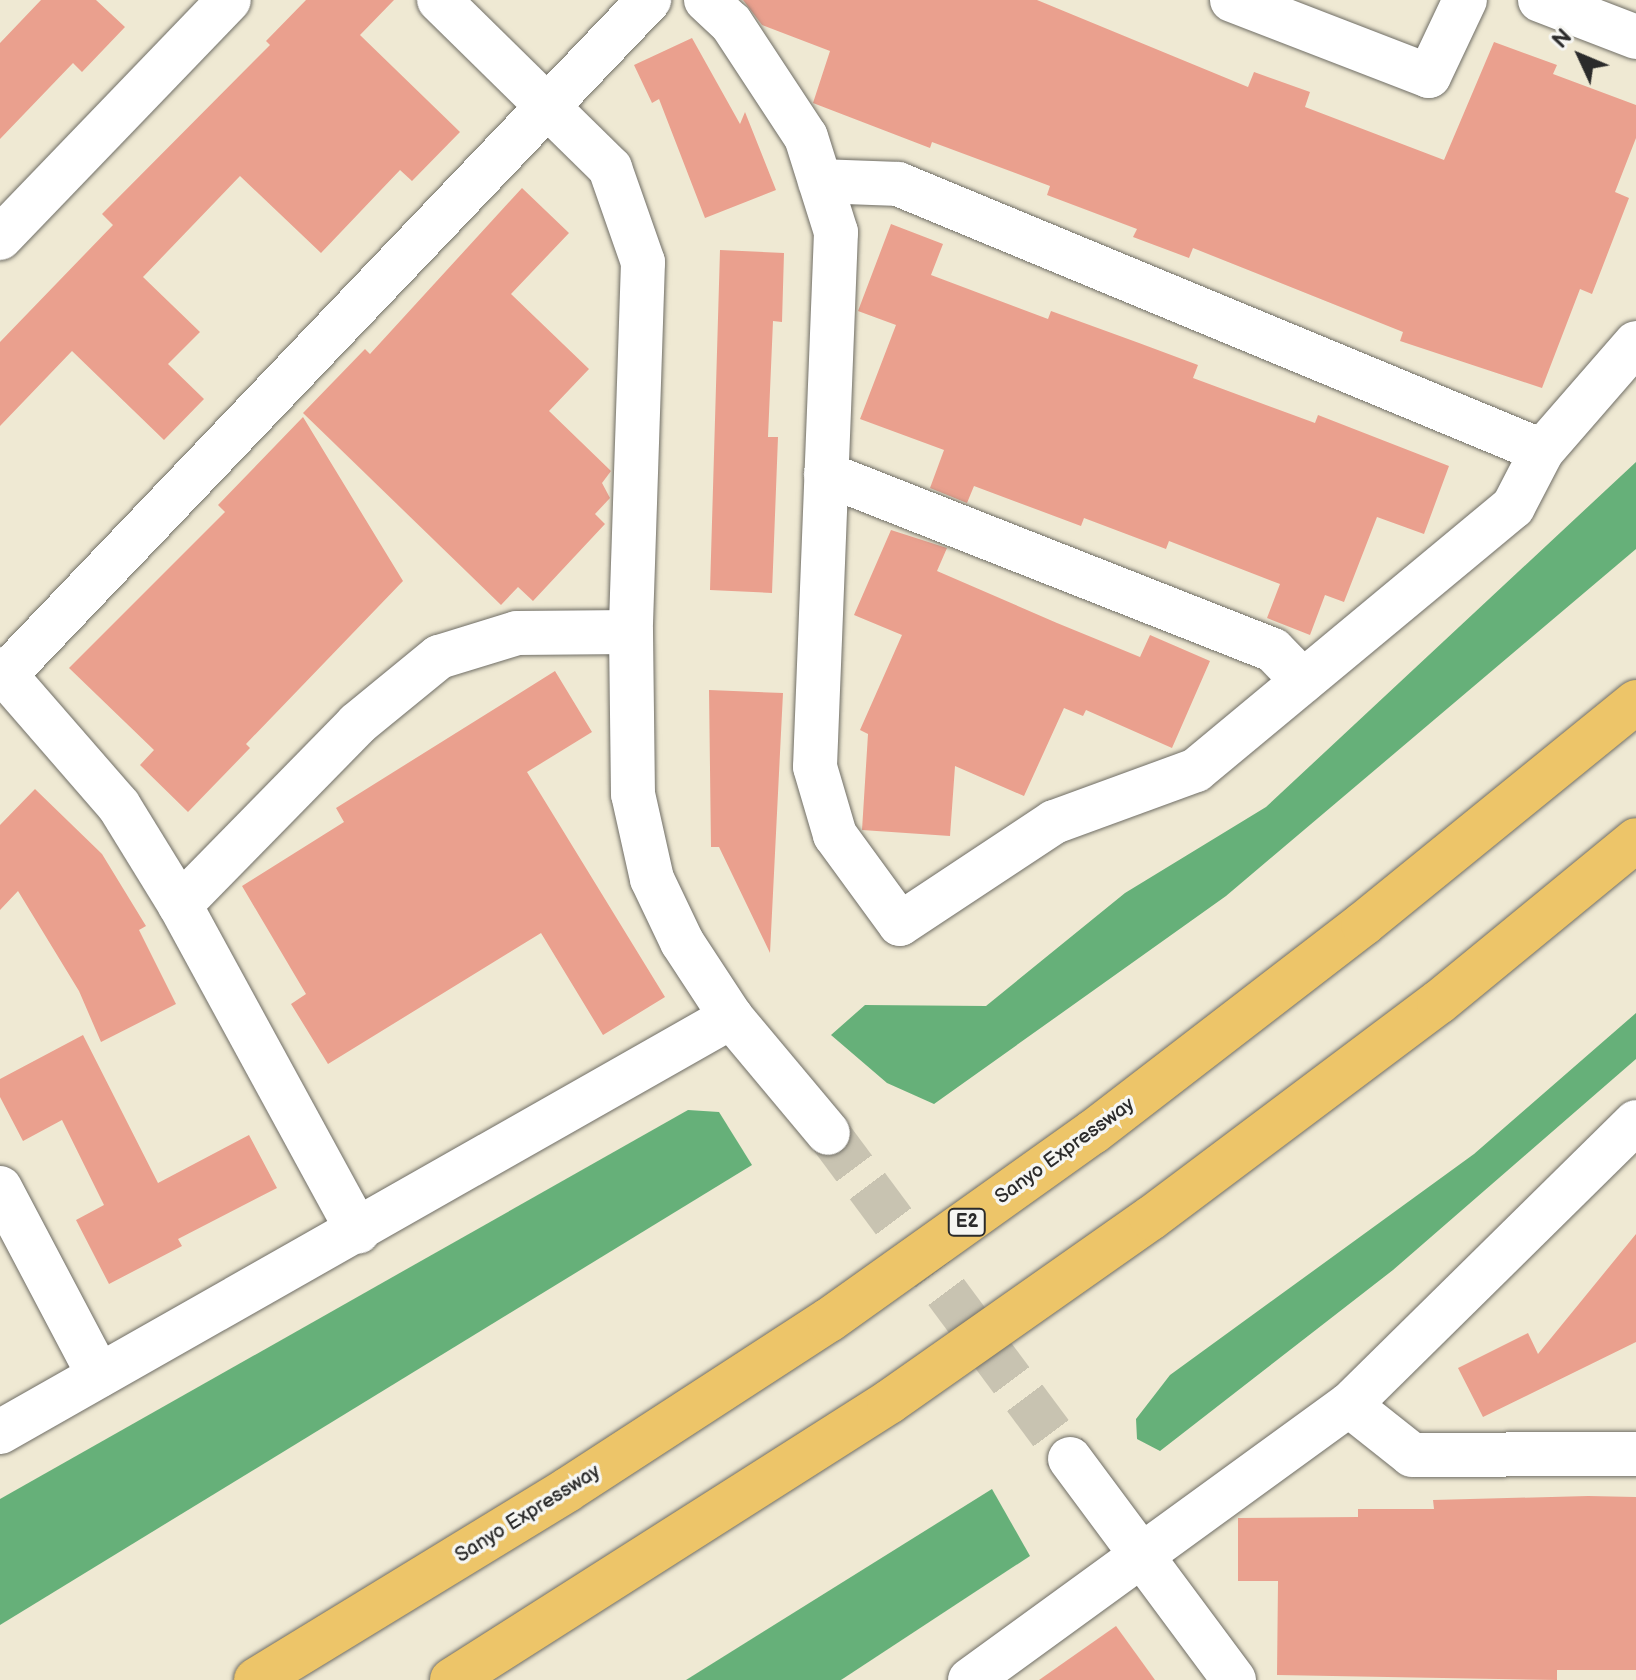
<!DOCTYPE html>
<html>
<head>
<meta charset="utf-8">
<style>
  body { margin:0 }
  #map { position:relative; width:1636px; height:1680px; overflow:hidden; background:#efe9d3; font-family:"Balsamiq Sans",sans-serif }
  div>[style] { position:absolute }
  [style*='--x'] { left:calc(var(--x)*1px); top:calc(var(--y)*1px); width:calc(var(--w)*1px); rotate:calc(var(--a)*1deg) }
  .forest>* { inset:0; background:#66b079 }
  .building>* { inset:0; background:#eaa08e }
  .street-tunnel>* { height:44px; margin-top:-22px; transform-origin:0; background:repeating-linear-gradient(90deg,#c8c3b1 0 44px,transparent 0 66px) }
  .roads { filter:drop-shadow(0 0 2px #706e66) drop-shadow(0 0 2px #706e66) }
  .street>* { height:44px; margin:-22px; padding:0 22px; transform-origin:22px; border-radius:22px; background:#fff }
  .highway>* { height:44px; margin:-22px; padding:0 22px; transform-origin:22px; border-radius:22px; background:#edc569 }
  span { translate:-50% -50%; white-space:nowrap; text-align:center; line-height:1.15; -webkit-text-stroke:7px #f6f6f2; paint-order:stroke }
  .shield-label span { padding:2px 6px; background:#f6f6f2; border:2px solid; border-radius:6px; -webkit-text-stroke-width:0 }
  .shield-label { font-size:18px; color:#2b2b2b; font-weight:700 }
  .street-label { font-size:20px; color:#2b2b2b }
  .north { position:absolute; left:1540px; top:16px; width:80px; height:80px; -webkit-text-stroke:6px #f6f6f2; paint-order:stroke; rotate:314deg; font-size:22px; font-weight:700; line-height:32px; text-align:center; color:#2b2b2b }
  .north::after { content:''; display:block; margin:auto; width:28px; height:36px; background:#2b2b2b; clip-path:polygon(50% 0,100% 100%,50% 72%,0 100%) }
</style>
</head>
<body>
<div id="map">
  <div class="forest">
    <div style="clip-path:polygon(1636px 462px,1636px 549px,1226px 896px,934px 1104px,887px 1083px,831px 1035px,865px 1005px,986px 1006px,1125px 893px,1266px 807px)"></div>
    <div style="clip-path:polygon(1636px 1013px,1636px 1059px,1393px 1270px,1160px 1451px,1137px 1439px,1136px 1419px,1170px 1375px,1474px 1154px)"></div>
    <div style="clip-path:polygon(688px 1110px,719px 1112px,752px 1165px,0 1625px,0 1499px)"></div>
    <div style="clip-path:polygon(992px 1489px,1030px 1556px,841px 1680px,686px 1680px)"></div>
  </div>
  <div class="building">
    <div style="clip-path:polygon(41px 0,96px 0,125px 27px,82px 72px,73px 63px,0 139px,0 43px)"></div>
    <div style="clip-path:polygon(306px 0,394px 0,360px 35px,460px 132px,412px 181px,400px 170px,321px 253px,240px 176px,143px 277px,200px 332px,168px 364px,204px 399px,164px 440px,72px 351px,0 426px,0 342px,113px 225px,102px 214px,270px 45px,266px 41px)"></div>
    <div style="clip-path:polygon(743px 0,1037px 0,1248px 87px,1254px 72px,1310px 92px,1305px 107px,1444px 160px,1494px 42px,1557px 65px,1553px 74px,1636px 105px,1636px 138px,1615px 192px,1629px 198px,1592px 294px,1580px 289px,1542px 388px,1400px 341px,1403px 332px,1193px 248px,1189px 258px,1133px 237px,1137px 229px,1047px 195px,1050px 186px,932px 142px,930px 148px,813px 103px,830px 51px,762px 25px)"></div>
    <div style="clip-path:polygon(692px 38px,740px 124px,745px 112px,776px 190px,705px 218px,659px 99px,652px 103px,634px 65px)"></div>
    <div style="clip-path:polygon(522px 188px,569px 233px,511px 294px,589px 369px,549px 411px,611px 471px,602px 483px,610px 498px,595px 514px,605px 524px,533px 601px,518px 587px,501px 605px,303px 413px,365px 349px,370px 354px)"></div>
    <div style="clip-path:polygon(891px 224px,943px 244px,931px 275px,1048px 319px,1051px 311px,1139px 343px,1198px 365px,1193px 378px,1315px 423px,1318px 415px,1449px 466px,1424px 534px,1377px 517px,1344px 602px,1325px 595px,1310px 635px,1267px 618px,1280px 584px,1169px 541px,1166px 549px,1084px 518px,1081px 526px,974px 486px,967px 503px,930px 488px,944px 450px,860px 419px,896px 325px,858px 311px)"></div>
    <div style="clip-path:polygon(720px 250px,784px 253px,782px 322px,773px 321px,768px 437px,778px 437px,772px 593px,710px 590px)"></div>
    <div style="clip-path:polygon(303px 417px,403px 581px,246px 744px,250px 748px,188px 812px,140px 765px,154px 750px,69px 668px,225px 512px,218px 505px)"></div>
    <div style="clip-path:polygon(891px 530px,947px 548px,937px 571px,1057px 623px,1140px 657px,1150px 635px,1210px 661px,1172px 748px,1086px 710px,1083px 716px,1064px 708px,1024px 796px,955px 766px,950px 836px,862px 830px,868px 734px,860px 730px,902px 635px,854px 615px)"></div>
    <div style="clip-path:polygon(555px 671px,592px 732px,527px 772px,665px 997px,603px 1035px,541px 933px,328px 1064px,291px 1004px,306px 994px,242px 886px,344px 822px,336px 808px)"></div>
    <div style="clip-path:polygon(709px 690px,783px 693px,770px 953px,719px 847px,711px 847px)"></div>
    <div style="clip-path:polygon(35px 789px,102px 854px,146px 926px,139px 930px,176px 1004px,101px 1042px,79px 991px,18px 891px,0 910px,0 825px)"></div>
    <div style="clip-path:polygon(83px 1035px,158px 1183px,249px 1135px,277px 1188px,178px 1239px,182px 1246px,109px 1284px,76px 1220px,104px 1205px,62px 1120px,23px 1141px,0 1097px,0 1079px)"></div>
    <div style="clip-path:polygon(1636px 1234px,1636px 1342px,1483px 1417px,1458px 1368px,1528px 1333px,1538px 1354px)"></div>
    <div style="clip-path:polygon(1588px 1496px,1636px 1497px,1636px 1670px,1557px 1670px,1557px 1680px,1277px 1675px,1278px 1581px,1238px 1581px,1238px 1518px,1358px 1517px,1358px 1509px,1434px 1509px,1433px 1500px)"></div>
    <div style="clip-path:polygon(1116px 1626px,1155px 1680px,1039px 1680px)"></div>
  </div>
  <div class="street-tunnel">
    <div style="--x:828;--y:1133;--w:406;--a:53.4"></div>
  </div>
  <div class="roads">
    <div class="street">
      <div style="--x:439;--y:0;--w:240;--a:44.5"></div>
      <div style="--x:610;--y:168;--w:100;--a:70.7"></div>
      <div style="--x:643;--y:262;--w:370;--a:91.9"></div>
      <div style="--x:631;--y:632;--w:162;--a:89.3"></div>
      <div style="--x:633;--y:794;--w:87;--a:77.4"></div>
      <div style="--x:652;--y:879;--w:70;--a:64.5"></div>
      <div style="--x:682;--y:942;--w:90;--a:56.8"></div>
      <div style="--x:731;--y:1017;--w:151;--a:50.1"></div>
      <div style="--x:706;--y:0;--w:34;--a:43"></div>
      <div style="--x:731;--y:23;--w:136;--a:56.7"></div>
      <div style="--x:806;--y:137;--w:100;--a:72.5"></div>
      <div style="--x:836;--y:232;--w:535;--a:92.25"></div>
      <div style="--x:815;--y:767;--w:71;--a:73.6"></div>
      <div style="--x:835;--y:835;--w:110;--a:53.9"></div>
      <div style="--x:900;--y:924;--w:185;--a:-33.5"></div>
      <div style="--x:1054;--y:822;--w:151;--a:-20.1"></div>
      <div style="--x:1196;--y:770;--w:412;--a:-39.7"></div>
      <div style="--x:1513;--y:507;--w:63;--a:-62.6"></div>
      <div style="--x:1542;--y:451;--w:143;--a:-49"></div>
      <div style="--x:1232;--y:0;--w:211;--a:21.1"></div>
      <div style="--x:1429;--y:76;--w:84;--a:-64.7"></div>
      <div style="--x:1540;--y:0;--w:103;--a:21.1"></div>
      <div style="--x:820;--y:181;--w:78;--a:2.2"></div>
      <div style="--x:898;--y:184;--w:697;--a:22.52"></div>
      <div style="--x:0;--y:238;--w:330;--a:-46.1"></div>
      <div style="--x:826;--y:474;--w:480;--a:21.5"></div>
      <div style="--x:1273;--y:650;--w:43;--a:45.9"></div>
      <div style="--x:0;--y:669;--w:181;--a:49"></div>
      <div style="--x:119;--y:806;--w:116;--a:58.4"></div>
      <div style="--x:180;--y:905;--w:372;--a:61.4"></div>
      <div style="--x:6;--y:674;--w:932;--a:-46.35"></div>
      <div style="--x:180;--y:905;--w:253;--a:-45.6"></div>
      <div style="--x:357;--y:724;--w:106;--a:-39.3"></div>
      <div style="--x:439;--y:657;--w:82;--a:-17.1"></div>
      <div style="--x:517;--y:633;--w:114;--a:-0.5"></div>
      <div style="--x:0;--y:1188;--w:212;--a:62.2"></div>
      <div style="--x:1349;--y:1405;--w:80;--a:38.4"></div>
      <div style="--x:1412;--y:1455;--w:224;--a:-0.3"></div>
      <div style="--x:0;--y:1432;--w:841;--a:-29.58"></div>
      <div style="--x:1070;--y:1459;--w:275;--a:53.4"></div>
      <div style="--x:970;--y:1680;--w:468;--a:-36"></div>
      <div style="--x:1349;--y:1405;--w:403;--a:-44.6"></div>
    </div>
    <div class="highway">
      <div style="--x:256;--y:1680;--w:364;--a:-31.4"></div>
      <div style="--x:567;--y:1490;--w:312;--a:-33"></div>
      <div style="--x:829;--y:1320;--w:324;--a:-35.5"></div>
      <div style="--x:1093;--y:1132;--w:341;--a:-37.6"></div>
      <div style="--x:1363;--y:924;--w:352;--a:-39.1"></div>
      <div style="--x:452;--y:1680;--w:518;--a:-32.46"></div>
      <div style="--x:889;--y:1402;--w:320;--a:-35.1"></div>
      <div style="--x:1151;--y:1218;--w:360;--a:-36.9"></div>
      <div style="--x:1439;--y:1002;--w:255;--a:-39.4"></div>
    </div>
  </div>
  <div class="shield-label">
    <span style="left:967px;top:1222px">E2</span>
  </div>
  <div class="street-label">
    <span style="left:1065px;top:1151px;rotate:-36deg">Sanyo Expressway</span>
    <span style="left:528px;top:1514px;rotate:-32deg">Sanyo Expressway</span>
  </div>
  <div class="north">N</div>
</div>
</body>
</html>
